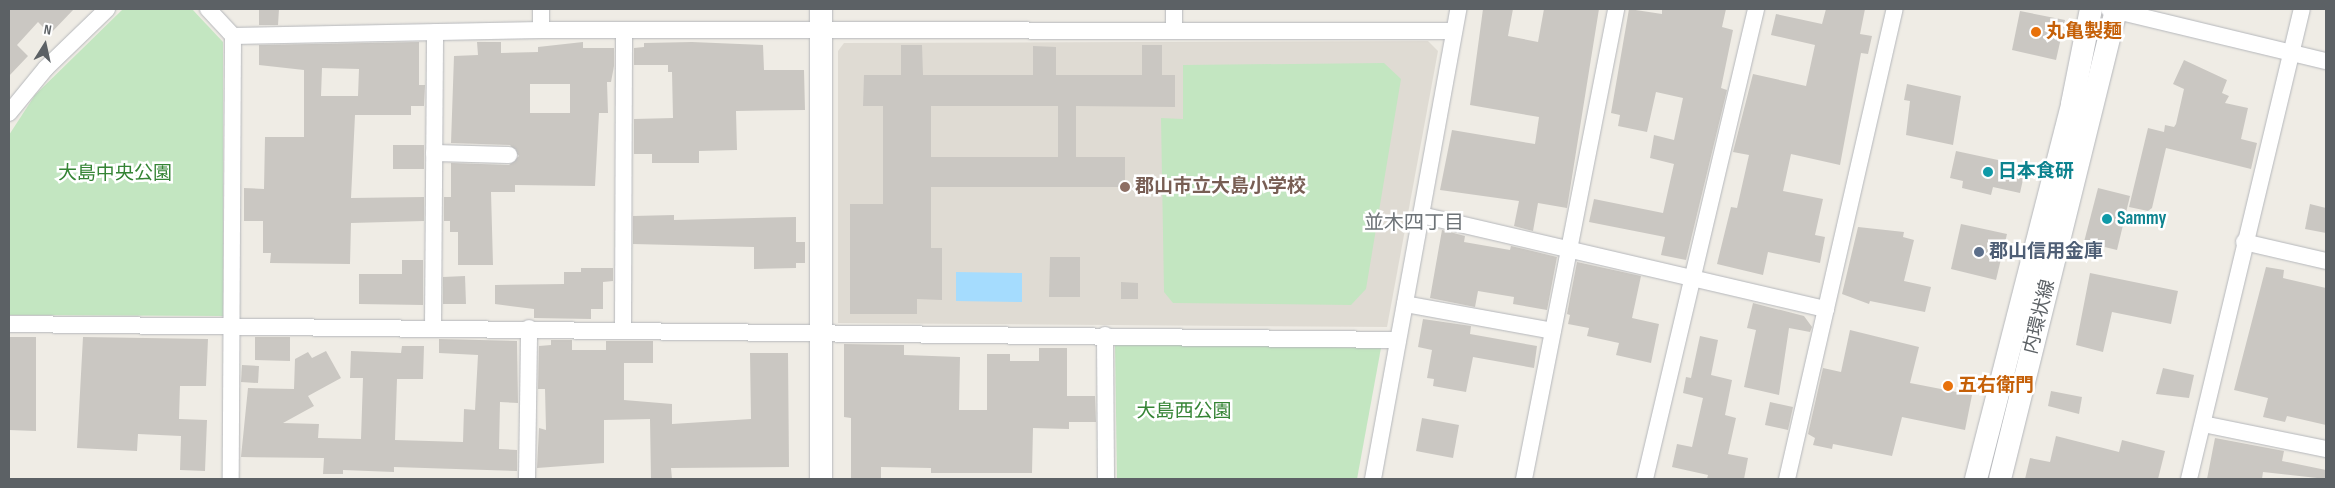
<!DOCTYPE html>
<html>
<head>
<meta charset="utf-8">
<style>
  body { margin:0 }
  #map { position:relative; width:2335px; height:488px; overflow:hidden; background:#efece5; font-family:"Sofia Sans Condensed","Noto Sans JP",sans-serif }
  div>[style] { position:absolute }
  [style*='--x'] { left:calc(var(--x)*1px); top:calc(var(--y)*1px); width:calc(var(--w)*1px); rotate:calc(var(--a)*1deg) }
  .education>* { inset:0; background:#dfdbd3 }
  .green>* { inset:0; background:#c3e6c1 }
  .water>* { inset:0; background:#a5dcfe }
  .building>* { inset:0; background:#cac7c2 }
  .roads { filter:drop-shadow(0 0 1px #b5b7bb) drop-shadow(0 0 1px #b5b7bb) }
  .street>* { height:16px; margin:-8px; padding:0 8px; transform-origin:8px; border-radius:8px; background:#fff }
  .secondary>* { height:22px; margin:-11px; padding:0 11px; transform-origin:11px; border-radius:11px; background:#fff }
  .dots>* { width:14px; height:14px; translate:-50% -50%; box-sizing:border-box; border:2px solid #fff; border-radius:50% }
  span { translate:-50% -50%; white-space:nowrap; text-align:center; line-height:1.15; -webkit-text-stroke:5px #fff; paint-order:stroke }
  .food-label { font-size:19px; color:#c56008; font-weight:700 }
  .left { translate:0 -50%; text-align:left }
  .culture-label { font-size:19px; color:#0d838f; font-weight:700 }
  .park-label { font-size:19px; color:#358435 }
  .education-label { font-size:19px; color:#785e54; font-weight:700 }
  .service-label { font-size:19px; color:#4e5e75; font-weight:700 }
  .street-label { font-size:19px; color:#5c6165 }
  .neighbourhood-label { font-size:20px; color:#6d7377 }
  .frame { position:absolute; inset:0; border:10px solid #5c6165; pointer-events:none }
  .north { position:absolute; left:20px; top:20px; width:50px; height:50px; -webkit-text-stroke:4px #fff; paint-order:stroke; rotate:10deg; font-size:14px; font-weight:700; line-height:20px; text-align:center; color:#5c6165 }
  .north::after { content:''; display:block; margin:auto; width:18px; height:22px; background:#5c6165; clip-path:polygon(50% 0,100% 100%,50% 72%,0 100%) }
</style>
</head>
<body>
<div id="map">
  <div class="education">
    <div style="clip-path:polygon(1428px 41px,1438px 51px,1387px 327px,838px 323px,838px 51px,844px 43px)"></div>
  </div>
  <div class="green">
    <div style="clip-path:polygon(123px 9px,192px 9px,223px 42px,223px 316px,9px 315px,9px 135px,35px 95px)"></div>
    <div style="clip-path:polygon(1384px 63px,1401px 79px,1366px 289px,1351px 305px,1173px 303px,1164px 292px,1161px 118px,1183px 119px,1183px 65px)"></div>
    <div style="clip-path:polygon(1115px 343px,1381px 348px,1357px 479px,1117px 479px)"></div>
  </div>
  <div class="water">
    <div style="clip-path:polygon(956px 272px,1022px 273px,1022px 302px,956px 301px)"></div>
  </div>
  <div class="building">
    <div style="clip-path:polygon(9px 9px,74px 9px,50px 34px,38px 22px,17px 45px,28px 56px,9px 76px)"></div>
    <div style="clip-path:polygon(259px 9px,279px 9px,278px 25px,259px 25px)"></div>
    <div style="clip-path:polygon(1483px 9px,1513px 9px,1508px 36px,1538px 42px,1544px 9px,1599px 9px,1567px 208px,1538px 203px,1533px 231px,1514px 226px,1519px 201px,1440px 190px,1452px 130px,1535px 144px,1539px 117px,1470px 105px)"></div>
    <div style="clip-path:polygon(1629px 9px,1662px 14px,1662px 9px,1726px 9px,1722px 27px,1733px 30px,1721px 88px,1727px 90px,1686px 260px,1661px 255px,1665px 237px,1589px 222px,1594px 199px,1663px 213px,1674px 164px,1650px 158px,1654px 135px,1674px 140px,1683px 98px,1656px 92px,1647px 132px,1618px 126px,1620px 115px,1611px 113px)"></div>
    <div style="clip-path:polygon(1826px 9px,1865px 9px,1860px 34px,1872px 36px,1868px 54px,1861px 53px,1840px 165px,1791px 154px,1783px 191px,1823px 199px,1815px 235px,1825px 237px,1820px 263px,1768px 252px,1763px 275px,1717px 264px,1731px 207px,1737px 208px,1749px 155px,1733px 152px,1753px 74px,1806px 86px,1815px 45px,1771px 35px,1776px 14px,1822px 24px)"></div>
    <div style="clip-path:polygon(2020px 11px,2065px 20px,2056px 60px,2012px 50px)"></div>
    <div style="clip-path:polygon(evenodd,419px 42px,419px 85px,425px 85px,424px 106px,411px 106px,411px 115px,355px 115px,351px 198px,424px 197px,424px 221px,351px 223px,350px 264px,270px 263px,271px 253px,263px 253px,263px 221px,244px 221px,244px 188px,264px 189px,265px 137px,304px 137px,304px 70px,259px 65px,259px 45px,419px 42px,322px 68px,359px 69px,358px 96px,321px 96px,322px 68px)"></div>
    <div style="clip-path:polygon(evenodd,477px 42px,501px 42px,501px 53px,538px 52px,538px 47px,583px 42px,583px 48px,614px 48px,614px 66px,611px 82px,607px 82px,608px 113px,599px 113px,595px 186px,515px 185px,515px 192px,491px 192px,493px 265px,458px 265px,458px 232px,450px 232px,450px 221px,444px 221px,444px 197px,451px 197px,451px 163px,509px 165px,519px 156px,510px 145px,451px 143px,454px 56px,478px 55px,477px 42px,530px 84px,570px 84px,570px 113px,530px 113px,530px 84px)"></div>
    <div style="clip-path:polygon(692px 42px,763px 45px,764px 70px,804px 70px,805px 110px,736px 111px,737px 150px,699px 151px,699px 163px,652px 163px,652px 154px,634px 154px,634px 119px,673px 118px,672px 72px,668px 72px,668px 65px,634px 65px,634px 48px,644px 47px,644px 43px)"></div>
    <div style="clip-path:polygon(evenodd,901px 45px,922px 45px,923px 75px,1033px 75px,1033px 46px,1056px 47px,1056px 75px,1142px 75px,1142px 45px,1162px 45px,1162px 75px,1175px 75px,1175px 107px,1076px 106px,1076px 157px,1125px 157px,1125px 187px,931px 187px,931px 248px,942px 248px,942px 300px,917px 299px,917px 314px,850px 314px,850px 204px,883px 204px,883px 106px,863px 106px,864px 75px,901px 75px,901px 45px,931px 106px,1058px 106px,1058px 157px,931px 157px,931px 106px)"></div>
    <div style="clip-path:polygon(2184px 60px,2227px 80px,2222px 93px,2229px 96px,2225px 103px,2248px 108px,2241px 139px,2257px 143px,2251px 169px,2166px 148px,2152px 208px,2148px 211px,2129px 207px,2148px 128px,2164px 132px,2165px 125px,2174px 127px,2176px 124px,2184px 89px,2173px 84px)"></div>
    <div style="clip-path:polygon(1907px 84px,1961px 96px,1953px 145px,1906px 135px,1910px 101px,1904px 100px)"></div>
    <div style="clip-path:polygon(393px 145px,424px 145px,424px 169px,393px 169px)"></div>
    <div style="clip-path:polygon(1956px 151px,2026px 166px,2020px 193px,1993px 187px,1991px 195px,1962px 188px,1963px 181px,1950px 178px)"></div>
    <div style="clip-path:polygon(2098px 188px,2130px 196px,2117px 250px,2084px 242px)"></div>
    <div style="clip-path:polygon(2310px 204px,2326px 208px,2326px 233px,2305px 229px)"></div>
    <div style="clip-path:polygon(674px 215px,674px 220px,796px 217px,796px 242px,805px 242px,805px 263px,796px 263px,796px 268px,754px 269px,754px 247px,633px 244px,633px 216px)"></div>
    <div style="clip-path:polygon(1961px 224px,2007px 234px,1996px 280px,1951px 269px)"></div>
    <div style="clip-path:polygon(1858px 227px,1904px 232px,1903px 237px,1914px 240px,1904px 281px,1931px 287px,1925px 312px,1870px 301px,1869px 304px,1842px 294px)"></div>
    <div style="clip-path:polygon(1442px 230px,1465px 236px,1464px 242px,1510px 250px,1511px 246px,1557px 257px,1547px 310px,1513px 304px,1514px 297px,1478px 291px,1475px 307px,1430px 298px)"></div>
    <div style="clip-path:polygon(1050px 257px,1080px 257px,1080px 297px,1049px 297px)"></div>
    <div style="clip-path:polygon(402px 260px,423px 260px,423px 305px,359px 304px,359px 274px,402px 274px)"></div>
    <div style="clip-path:polygon(1577px 262px,1641px 276px,1632px 318px,1659px 324px,1651px 363px,1616px 355px,1619px 343px,1587px 336px,1589px 328px,1568px 324px,1570px 315px,1567px 314px)"></div>
    <div style="clip-path:polygon(2266px 267px,2284px 270px,2283px 278px,2326px 288px,2326px 425px,2287px 416px,2285px 422px,2263px 417px,2268px 398px,2234px 390px)"></div>
    <div style="clip-path:polygon(581px 268px,613px 268px,613px 281px,603px 282px,603px 309px,591px 309px,591px 319px,534px 318px,534px 309px,495px 304px,495px 285px,564px 284px,564px 272px,581px 272px)"></div>
    <div style="clip-path:polygon(2090px 273px,2178px 291px,2171px 324px,2112px 312px,2103px 352px,2076px 345px)"></div>
    <div style="clip-path:polygon(465px 276px,466px 304px,443px 304px,443px 277px)"></div>
    <div style="clip-path:polygon(1121px 282px,1138px 283px,1138px 299px,1121px 299px)"></div>
    <div style="clip-path:polygon(1753px 303px,1804px 316px,1812px 327px,1810px 332px,1789px 328px,1779px 395px,1744px 387px,1756px 330px,1747px 328px)"></div>
    <div style="clip-path:polygon(1423px 319px,1471px 326px,1470px 334px,1537px 346px,1534px 368px,1473px 357px,1466px 392px,1433px 386px,1434px 379px,1427px 378px,1432px 350px,1418px 347px)"></div>
    <div style="clip-path:polygon(1850px 330px,1919px 347px,1910px 383px,1972px 395px,1965px 430px,1902px 417px,1892px 456px,1833px 444px,1832px 449px,1813px 445px,1815px 438px,1808px 434px,1823px 368px,1841px 372px)"></div>
    <div style="clip-path:polygon(1700px 336px,1718px 340px,1711px 375px,1732px 380px,1725px 415px,1736px 418px,1728px 454px,1748px 458px,1744px 479px,1707px 479px,1708px 475px,1672px 467px,1677px 444px,1692px 447px,1703px 398px,1683px 393px,1686px 377px,1691px 378px)"></div>
    <div style="clip-path:polygon(9px 337px,36px 337px,36px 431px,9px 430px)"></div>
    <div style="clip-path:polygon(83px 337px,208px 339px,206px 386px,180px 386px,179px 419px,207px 420px,205px 471px,180px 470px,181px 436px,138px 434px,137px 451px,77px 448px)"></div>
    <div style="clip-path:polygon(255px 337px,290px 337px,290px 361px,255px 360px)"></div>
    <div style="clip-path:polygon(439px 339px,517px 341px,518px 403px,500px 402px,499px 449px,517px 450px,517px 471px,394px 467px,394px 472px,343px 470px,343px 474px,323px 474px,324px 458px,241px 457px,248px 388px,294px 389px,295px 359px,308px 352px,312px 358px,326px 351px,341px 378px,308px 396px,314px 406px,283px 423px,319px 424px,318px 438px,361px 439px,363px 378px,350px 378px,351px 351px,401px 353px,402px 346px,424px 346px,423px 379px,397px 379px,395px 440px,463px 442px,464px 409px,475px 410px,478px 355px,439px 353px)"></div>
    <div style="clip-path:polygon(551px 340px,572px 340px,572px 350px,606px 350px,606px 341px,653px 341px,653px 363px,624px 363px,624px 400px,672px 404px,672px 424px,751px 419px,750px 353px,788px 353px,789px 467px,671px 468px,672px 479px,651px 479px,650px 419px,604px 420px,604px 463px,537px 468px,539px 428px,546px 430px,545px 389px,538px 389px,539px 346px,551px 345px)"></div>
    <div style="clip-path:polygon(844px 344px,904px 345px,904px 355px,960px 357px,959px 410px,987px 410px,987px 354px,1010px 354px,1010px 361px,1039px 361px,1039px 348px,1067px 348px,1067px 396px,1095px 396px,1096px 422px,1069px 422px,1069px 429px,1033px 428px,1032px 473px,931px 473px,931px 468px,881px 467px,881px 478px,851px 478px,851px 418px,844px 417px)"></div>
    <div style="clip-path:polygon(242px 365px,259px 366px,258px 383px,241px 382px)"></div>
    <div style="clip-path:polygon(2163px 368px,2194px 375px,2189px 398px,2156px 394px)"></div>
    <div style="clip-path:polygon(2051px 391px,2082px 397px,2079px 414px,2048px 406px)"></div>
    <div style="clip-path:polygon(1770px 402px,1793px 407px,1788px 430px,1765px 425px)"></div>
    <div style="clip-path:polygon(1422px 418px,1459px 425px,1453px 458px,1416px 451px)"></div>
    <div style="clip-path:polygon(2056px 436px,2119px 452px,2122px 440px,2165px 451px,2158px 479px,2025px 479px,2030px 458px,2050px 462px)"></div>
    <div style="clip-path:polygon(2215px 438px,2284px 451px,2282px 461px,2326px 470px,2326px 479px,2263px 472px,2262px 479px,2207px 479px)"></div>
  </div>
  <div class="roads">
    <div class="street">
      <div style="--x:208;--y:9;--w:37;--a:47"></div>
      <div style="--x:233;--y:36;--w:443;--a:90.3"></div>
      <div style="--x:2109;--y:9;--w:223;--a:13.5"></div>
      <div style="--x:541;--y:30;--w:21;--a:-90"></div>
      <div style="--x:1174;--y:30;--w:21;--a:-90"></div>
      <div style="--x:233;--y:36;--w:308;--a:-1.1"></div>
      <div style="--x:541;--y:30;--w:913;--a:0.06"></div>
      <div style="--x:9;--y:113;--w:58;--a:-50.6"></div>
      <div style="--x:46;--y:68;--w:85;--a:-44"></div>
      <div style="--x:434;--y:153;--w:75;--a:1.5"></div>
      <div style="--x:1421;--y:215;--w:416;--a:13.1"></div>
      <div style="--x:2244;--y:242;--w:84;--a:13"></div>
      <div style="--x:1405;--y:304;--w:150;--a:10.3"></div>
      <div style="--x:9;--y:324;--w:1389;--a:0.66"></div>
      <div style="--x:433;--y:327;--w:295;--a:-89.6"></div>
      <div style="--x:623;--y:330;--w:300;--a:-89.8"></div>
      <div style="--x:1105;--y:335;--w:144;--a:89.6"></div>
      <div style="--x:2203;--y:424;--w:126;--a:11.5"></div>
      <div style="--x:527;--y:479;--w:151;--a:-89.2"></div>
      <div style="--x:1373;--y:479;--w:478;--a:-79.7"></div>
      <div style="--x:1524;--y:479;--w:479;--a:-78.9"></div>
      <div style="--x:1645;--y:479;--w:483;--a:-76.7"></div>
      <div style="--x:1787;--y:479;--w:482;--a:-77.1"></div>
      <div style="--x:2189;--y:479;--w:483;--a:-76.5"></div>
    </div>
    <div class="secondary">
      <div style="--x:821;--y:9;--w:470;--a:90"></div>
      <div style="--x:1976;--y:479;--w:387;--a:-75.6"></div>
      <div style="--x:2072;--y:104;--w:97;--a:-78.7"></div>
      <div style="--x:2000;--y:479;--w:484;--a:-76.1"></div>
    </div>
  </div>
  <div class="dots">
    <div style="left:2036px;top:32px;background:#e8710a"></div>
    <div style="left:1988px;top:172px;background:#0f9aa8"></div>
    <div style="left:1125px;top:187px;background:#8d6e63"></div>
    <div style="left:2107px;top:219px;background:#0f9aa8"></div>
    <div style="left:1979px;top:252px;background:#5c6f8a"></div>
    <div style="left:1948px;top:386px;background:#e8710a"></div>
  </div>
  <div class="food-label">
    <span class="left" style="left:2046px;top:32px">丸亀製麺</span>
    <span class="left" style="left:1958px;top:386px">五右衛門</span>
  </div>
  <div class="culture-label">
    <span class="left" style="left:1998px;top:172px">日本食研</span>
    <span class="left" style="left:2117px;top:219px">Sammy</span>
  </div>
  <div class="park-label">
    <span style="left:115px;top:174px">大島中央公園</span>
    <span style="left:1184px;top:412px">大島西公園</span>
  </div>
  <div class="education-label">
    <span class="left" style="left:1135px;top:187px">郡山市立大島小学校</span>
  </div>
  <div class="service-label">
    <span class="left" style="left:1989px;top:252px">郡山信用金庫</span>
  </div>
  <div class="street-label">
    <span style="left:2040px;top:317px;rotate:-76deg">内環状線</span>
  </div>
  <div class="neighbourhood-label">
    <span style="left:1414px;top:223px">並木四丁目</span>
  </div>
  <div class="frame"></div>
  <div class="north">N</div>
</div>
</body>
</html>
